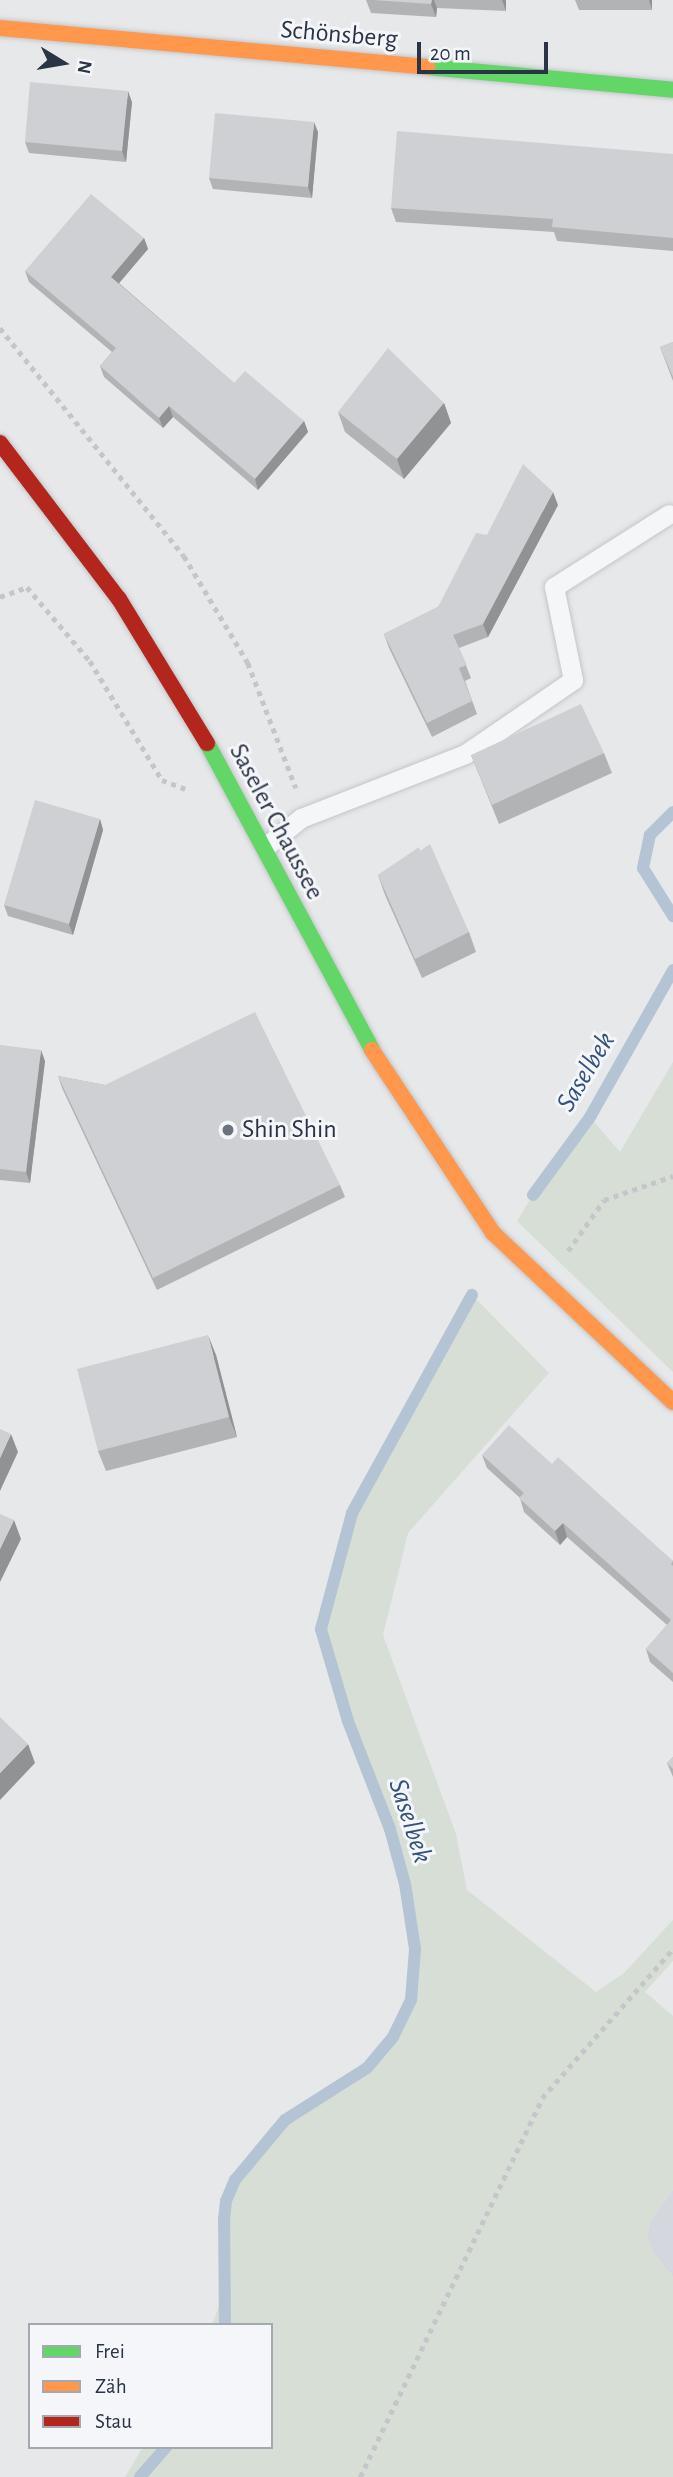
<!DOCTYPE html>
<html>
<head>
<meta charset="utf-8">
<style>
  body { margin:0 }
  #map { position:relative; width:673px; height:2477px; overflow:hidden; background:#e6e8ea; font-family:"Alegreya Sans",sans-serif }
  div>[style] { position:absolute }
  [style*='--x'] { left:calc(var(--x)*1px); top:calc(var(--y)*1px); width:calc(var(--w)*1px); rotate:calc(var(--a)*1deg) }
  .built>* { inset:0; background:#d4d7dd }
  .green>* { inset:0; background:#d6ded6 }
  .stream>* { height:12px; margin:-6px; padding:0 6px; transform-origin:6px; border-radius:6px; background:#b4c4d5 }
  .path>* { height:4.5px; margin-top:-2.25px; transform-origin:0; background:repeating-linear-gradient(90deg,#c5c6ca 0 5px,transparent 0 10px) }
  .roads { filter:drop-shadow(0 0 2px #c4c6c8) drop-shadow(0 0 2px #c4c6c8) }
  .lane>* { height:19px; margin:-9.5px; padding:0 9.5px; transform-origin:9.5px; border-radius:9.5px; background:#f5f6f7 }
  .fast>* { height:16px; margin:-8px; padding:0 8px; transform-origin:8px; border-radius:8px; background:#63d668 }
  .slow>* { height:16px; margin:-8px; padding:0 8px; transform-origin:8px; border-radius:8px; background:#ff974d }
  .jam>* { height:16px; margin:-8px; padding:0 8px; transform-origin:8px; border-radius:8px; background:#b3261e }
  .wall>* { inset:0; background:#b1b3b5 }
  .shaded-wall>* { inset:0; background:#909294 }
  .building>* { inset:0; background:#ced0d3 }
  .dots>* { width:19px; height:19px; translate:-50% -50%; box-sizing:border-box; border:4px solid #f4f6f9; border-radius:50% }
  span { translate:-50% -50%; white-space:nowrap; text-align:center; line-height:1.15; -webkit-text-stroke:6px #f4f6f9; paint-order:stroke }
  .street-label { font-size:26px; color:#2b3445 }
  .poi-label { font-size:26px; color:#2b3445 }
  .left { translate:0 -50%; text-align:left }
  .water-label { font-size:28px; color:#34527a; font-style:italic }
  .legend { position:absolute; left:28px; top:2323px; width:245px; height:126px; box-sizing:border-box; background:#f4f6f9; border:2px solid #a4a8b1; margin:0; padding:9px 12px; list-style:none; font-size:21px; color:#2b3445 }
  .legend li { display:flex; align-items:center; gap:14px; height:35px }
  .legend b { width:35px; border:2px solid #a4a8b1 }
  .north { position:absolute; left:28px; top:28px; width:70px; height:70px; -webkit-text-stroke:5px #f4f6f9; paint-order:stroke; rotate:101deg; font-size:19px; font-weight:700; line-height:28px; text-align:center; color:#2b3445 }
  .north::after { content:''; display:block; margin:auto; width:24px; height:32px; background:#2b3445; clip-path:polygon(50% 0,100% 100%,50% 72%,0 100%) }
  .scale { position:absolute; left:417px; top:42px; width:131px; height:32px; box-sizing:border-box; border:4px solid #2b3445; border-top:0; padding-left:9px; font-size:21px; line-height:24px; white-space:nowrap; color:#2b3445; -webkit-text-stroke:5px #f4f6f9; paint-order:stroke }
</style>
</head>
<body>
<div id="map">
  <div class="built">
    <div style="clip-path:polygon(673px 2190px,673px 2277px,653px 2253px,647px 2235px,651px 2220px)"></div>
  </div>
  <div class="green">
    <div style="clip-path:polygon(673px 1062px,673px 1372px,517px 1221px,547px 1172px,590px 1117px,620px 1152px)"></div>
    <div style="clip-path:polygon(472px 1295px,549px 1373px,408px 1533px,383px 1635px,456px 1834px,467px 1890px,596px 1992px,624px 1973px,673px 1920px,673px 1961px,645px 1992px,673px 2016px,673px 2190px,651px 2220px,647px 2235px,653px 2253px,673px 2277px,673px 2477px,125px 2477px,143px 2447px,271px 2447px,271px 2325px,212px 2325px,226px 2286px,226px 2201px,235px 2180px,285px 2120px,349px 2082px,382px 2051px,411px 2000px,415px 1949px,405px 1884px,390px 1829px,348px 1721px,321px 1629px,352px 1513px)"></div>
  </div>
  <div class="stream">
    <div style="--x:673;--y:812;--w:33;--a:135"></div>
    <div style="--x:650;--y:835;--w:34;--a:102"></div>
    <div style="--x:643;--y:868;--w:57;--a:58"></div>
    <div style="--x:533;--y:1195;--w:97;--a:-53.8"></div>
    <div style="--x:590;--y:1117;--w:169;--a:-60.5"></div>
    <div style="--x:225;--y:2325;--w:105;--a:-90.5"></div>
    <div style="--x:224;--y:2220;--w:19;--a:-84"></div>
    <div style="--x:226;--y:2201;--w:23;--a:-67"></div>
    <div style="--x:235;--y:2180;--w:78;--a:-50.2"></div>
    <div style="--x:285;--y:2120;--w:97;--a:-32.4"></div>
    <div style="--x:367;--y:2068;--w:40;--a:-50"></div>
    <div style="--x:393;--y:2037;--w:41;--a:-64.1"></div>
    <div style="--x:411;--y:2000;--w:51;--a:-85.5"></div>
    <div style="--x:415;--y:1949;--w:66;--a:-98.7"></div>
    <div style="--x:405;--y:1884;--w:57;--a:-105.3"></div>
    <div style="--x:390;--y:1829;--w:116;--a:-111.3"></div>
    <div style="--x:348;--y:1721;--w:96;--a:-106.4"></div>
    <div style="--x:321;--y:1629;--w:120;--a:-75"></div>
    <div style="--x:352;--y:1513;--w:249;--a:-61.2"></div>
    <div style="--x:140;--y:2477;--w:40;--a:-49"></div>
  </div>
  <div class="path">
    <div style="--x:0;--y:328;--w:293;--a:51.1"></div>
    <div style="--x:184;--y:556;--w:125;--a:59.1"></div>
    <div style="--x:248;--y:663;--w:134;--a:69"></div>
    <div style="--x:0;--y:597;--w:29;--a:-20"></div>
    <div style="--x:27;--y:587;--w:97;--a:49.6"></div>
    <div style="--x:90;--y:661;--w:139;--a:58.8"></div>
    <div style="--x:162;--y:780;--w:25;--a:21"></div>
    <div style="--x:568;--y:1251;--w:62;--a:-54.8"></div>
    <div style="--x:604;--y:1200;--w:73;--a:-19.2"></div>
    <div style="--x:360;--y:2477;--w:420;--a:-64.3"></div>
    <div style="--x:542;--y:2098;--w:198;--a:-48.7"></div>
  </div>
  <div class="roads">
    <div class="lane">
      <div style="--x:265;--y:847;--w:46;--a:-38.9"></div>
      <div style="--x:301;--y:818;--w:176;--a:-21.3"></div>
      <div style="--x:465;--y:754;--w:131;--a:-34.4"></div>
      <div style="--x:573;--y:680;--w:95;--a:-101.5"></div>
      <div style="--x:554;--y:587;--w:136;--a:-32.4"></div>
    </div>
    <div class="fast">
      <div style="--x:427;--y:67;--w:247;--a:5.3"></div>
      <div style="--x:207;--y:743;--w:349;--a:61.7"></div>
    </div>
    <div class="slow">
      <div style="--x:0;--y:28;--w:429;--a:5.2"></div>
      <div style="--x:372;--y:1050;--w:219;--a:56.5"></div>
      <div style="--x:493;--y:1233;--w:247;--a:43.2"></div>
    </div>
    <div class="jam">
      <div style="--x:0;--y:443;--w:196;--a:52.7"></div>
      <div style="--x:119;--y:599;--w:169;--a:58.6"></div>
    </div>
  </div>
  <div class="wall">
    <div style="clip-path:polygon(366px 0,506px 0,506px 11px,437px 8px,436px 17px,371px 13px)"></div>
    <div style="clip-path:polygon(575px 0,652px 0,652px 10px,579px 10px)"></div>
    <div style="clip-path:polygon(132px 102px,126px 162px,29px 153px,25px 142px)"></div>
    <div style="clip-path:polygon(318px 132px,312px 198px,213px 189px,209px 178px)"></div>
    <div style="clip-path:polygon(673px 154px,673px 251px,557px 241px,554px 232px,396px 222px,391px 208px)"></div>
    <div style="clip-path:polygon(144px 238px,148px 249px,119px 283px,234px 383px,304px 421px,308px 432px,258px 490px,173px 417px,163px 428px,104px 377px,100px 366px,112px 352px,29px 282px,25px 271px)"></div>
    <div style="clip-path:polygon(673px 342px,673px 381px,660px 347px)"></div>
    <div style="clip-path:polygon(444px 403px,451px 423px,404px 479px,345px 432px,338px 412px)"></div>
    <div style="clip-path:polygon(558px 505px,488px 637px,459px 648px,471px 678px,465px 681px,477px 714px,432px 737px,389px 648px,384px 634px,438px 607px,487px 535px)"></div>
    <div style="clip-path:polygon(604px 753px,612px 773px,499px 824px,471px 755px)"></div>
    <div style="clip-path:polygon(100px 819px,103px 830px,73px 935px,8px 916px,4px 905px)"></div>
    <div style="clip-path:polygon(420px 851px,469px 932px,476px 952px,422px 978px,385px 895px,378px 875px)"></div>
    <div style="clip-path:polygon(0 1045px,45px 1061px,30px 1183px,0 1180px)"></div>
    <div style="clip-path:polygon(58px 1076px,105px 1085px,340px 1185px,345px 1197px,157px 1290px,62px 1088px)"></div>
    <div style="clip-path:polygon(216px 1355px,237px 1437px,106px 1471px,98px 1451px)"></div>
    <div style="clip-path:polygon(482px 1455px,552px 1464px,673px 1561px,673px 1682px,650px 1662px,646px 1649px,667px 1625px,567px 1537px,560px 1545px,524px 1512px,520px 1498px,487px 1468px)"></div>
    <div style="clip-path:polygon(673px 1757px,673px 1777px,667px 1763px)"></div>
  </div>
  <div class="shaded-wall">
    <div style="clip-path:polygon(432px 0,434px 0,437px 8px,436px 17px,431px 4px)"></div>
    <div style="clip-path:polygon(502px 0,506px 0,506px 11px)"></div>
    <div style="clip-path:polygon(649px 0,652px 0,652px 10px)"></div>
    <div style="clip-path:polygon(128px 91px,132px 102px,126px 162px,122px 151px)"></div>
    <div style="clip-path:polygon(314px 122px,318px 132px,312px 198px,308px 187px)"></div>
    <div style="clip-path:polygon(144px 238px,148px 249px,115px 288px,111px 277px)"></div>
    <div style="clip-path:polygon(444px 403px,451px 423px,404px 479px,397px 459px)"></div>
    <div style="clip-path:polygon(169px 406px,173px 417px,163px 428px,159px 418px)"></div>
    <div style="clip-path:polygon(304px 421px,308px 432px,258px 490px,255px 479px)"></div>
    <div style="clip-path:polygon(553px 492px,558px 505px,488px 637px,483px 624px)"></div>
    <div style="clip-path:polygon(100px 819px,103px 830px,73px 935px,69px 924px)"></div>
    <div style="clip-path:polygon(41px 1050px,45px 1061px,30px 1183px,26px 1172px)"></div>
    <div style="clip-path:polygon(208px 1335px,216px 1355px,237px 1437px,229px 1417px)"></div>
    <div style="clip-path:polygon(11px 1434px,18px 1452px,0 1491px,0 1458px)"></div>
    <div style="clip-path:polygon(14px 1520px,21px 1539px,0 1582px,0 1549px)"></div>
    <div style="clip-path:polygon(563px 1523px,567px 1537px,560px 1545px,555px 1531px)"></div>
    <div style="clip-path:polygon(28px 1744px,35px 1763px,0 1800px,0 1773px)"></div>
  </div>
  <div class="building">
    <div style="clip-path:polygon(373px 0,432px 0,431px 4px)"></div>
    <div style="clip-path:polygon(30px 82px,128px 91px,122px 151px,25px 142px)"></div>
    <div style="clip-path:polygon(215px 113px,314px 122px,308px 187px,209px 178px)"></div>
    <div style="clip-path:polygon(397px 131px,673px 154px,673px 238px,552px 227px,553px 219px,391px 208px)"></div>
    <div style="clip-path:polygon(91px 194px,144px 238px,111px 277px,234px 383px,245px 371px,304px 421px,255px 479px,169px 406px,159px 418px,100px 366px,116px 348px,25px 271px)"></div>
    <div style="clip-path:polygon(673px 342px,673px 377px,660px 347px)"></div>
    <div style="clip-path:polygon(388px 348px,444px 403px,397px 459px,338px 412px)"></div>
    <div style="clip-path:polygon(523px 464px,553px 492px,483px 624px,453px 635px,467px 665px,459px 668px,472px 701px,427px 723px,384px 634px,438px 607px,476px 533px,487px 535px)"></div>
    <div style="clip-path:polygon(581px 704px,604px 753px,492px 805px,471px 755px)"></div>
    <div style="clip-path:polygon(35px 800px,100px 819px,69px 924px,4px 905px)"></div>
    <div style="clip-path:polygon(430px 844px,469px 932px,415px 959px,378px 875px,419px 847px,420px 851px)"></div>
    <div style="clip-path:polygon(255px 1012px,340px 1185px,153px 1278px,58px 1076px,105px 1085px)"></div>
    <div style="clip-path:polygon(0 1045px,41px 1050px,26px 1172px,0 1169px)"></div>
    <div style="clip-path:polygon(208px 1335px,229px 1417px,98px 1451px,77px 1369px)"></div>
    <div style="clip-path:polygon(509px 1425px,552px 1464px,558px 1457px,673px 1561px,671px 1564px,673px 1566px,673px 1673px,646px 1649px,671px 1620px,563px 1523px,555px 1531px,519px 1498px,524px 1493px,482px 1455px)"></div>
    <div style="clip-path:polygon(0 1429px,11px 1434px,0 1458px)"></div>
    <div style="clip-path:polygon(0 1514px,14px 1520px,0 1549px)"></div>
    <div style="clip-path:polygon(0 1717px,28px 1744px,0 1773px)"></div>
    <div style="clip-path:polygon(673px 1757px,673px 1769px,667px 1763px)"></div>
  </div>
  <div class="dots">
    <div style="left:228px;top:1130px;background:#6c737f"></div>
  </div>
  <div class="street-label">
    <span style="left:339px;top:35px;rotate:5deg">Schönsberg</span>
    <span style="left:276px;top:822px;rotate:62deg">Saseler Chaussee</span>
  </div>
  <div class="poi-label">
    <span class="left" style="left:242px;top:1130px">Shin Shin</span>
  </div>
  <div class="water-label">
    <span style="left:586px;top:1072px;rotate:-59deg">Saselbek</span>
    <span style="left:410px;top:1821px;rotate:72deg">Saselbek</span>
  </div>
  <ul class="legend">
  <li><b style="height:9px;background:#63d668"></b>Frei</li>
  <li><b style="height:9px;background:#ff974d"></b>Zäh</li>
  <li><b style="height:9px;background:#b3261e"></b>Stau</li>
  </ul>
  <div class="north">N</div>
  <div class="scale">20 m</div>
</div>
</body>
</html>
